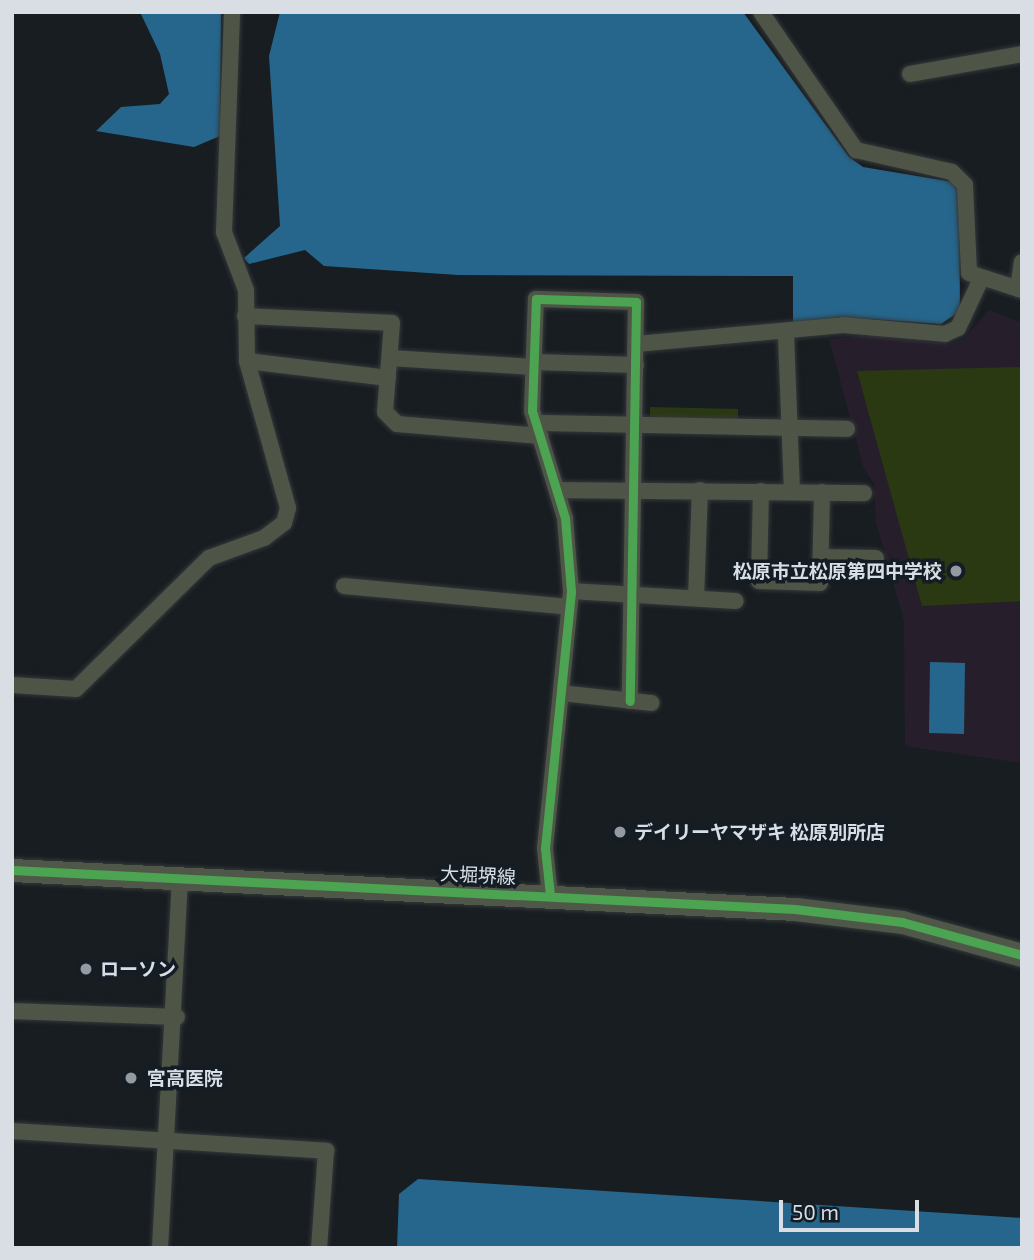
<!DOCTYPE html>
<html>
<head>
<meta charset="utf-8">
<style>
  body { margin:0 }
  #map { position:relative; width:1034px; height:1260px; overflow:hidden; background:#181d21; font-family:"Exo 2","Noto Sans JP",sans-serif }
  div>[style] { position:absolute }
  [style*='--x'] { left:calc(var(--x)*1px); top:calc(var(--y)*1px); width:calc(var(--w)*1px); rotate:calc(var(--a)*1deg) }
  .education>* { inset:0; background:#261f2b }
  .green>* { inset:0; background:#2a3911 }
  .water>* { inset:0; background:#26668c }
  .roads { filter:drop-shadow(0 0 2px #34383b) drop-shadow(0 0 2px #34383b) }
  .minor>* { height:16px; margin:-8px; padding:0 8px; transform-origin:8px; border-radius:8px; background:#4e5546 }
  .secondary>* { height:23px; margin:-11.5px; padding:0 11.5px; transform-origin:11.5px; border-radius:11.5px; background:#4f5848 }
  .cycleway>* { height:9px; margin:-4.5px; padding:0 4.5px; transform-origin:4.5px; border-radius:4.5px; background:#4ca352 }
  .dots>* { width:19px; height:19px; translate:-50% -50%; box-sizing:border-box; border:4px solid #141d25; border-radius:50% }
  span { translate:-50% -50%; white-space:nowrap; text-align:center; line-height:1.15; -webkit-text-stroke:7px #141d25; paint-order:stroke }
  .poi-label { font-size:19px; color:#d8dee4; font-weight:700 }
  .right { translate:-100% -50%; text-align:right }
  .left { translate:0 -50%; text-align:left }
  .street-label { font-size:19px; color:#d8dee4 }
  .frame { position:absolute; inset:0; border:14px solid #d8dee4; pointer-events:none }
  .scale { position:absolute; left:779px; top:1200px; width:140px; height:32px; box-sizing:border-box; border:4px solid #d8dee4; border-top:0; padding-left:9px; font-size:21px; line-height:24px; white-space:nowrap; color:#d8dee4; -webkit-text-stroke:5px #141d25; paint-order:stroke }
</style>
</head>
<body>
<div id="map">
  <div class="education">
    <div style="clip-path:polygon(989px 310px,1022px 323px,1022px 763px,905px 746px,904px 621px,876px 522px,874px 484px,863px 466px,829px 339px,875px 335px,949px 344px,964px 339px)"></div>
  </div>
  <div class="green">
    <div style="clip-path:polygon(1022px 367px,1022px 601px,922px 606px,857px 371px)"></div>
    <div style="clip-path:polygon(650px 407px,738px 409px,738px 421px,650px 418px)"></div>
  </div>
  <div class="water">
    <div style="clip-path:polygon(140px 12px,221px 12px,220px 136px,194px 147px,96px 131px,121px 107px,160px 104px,169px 94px,160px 54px)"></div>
    <div style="clip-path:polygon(280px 12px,743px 12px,849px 157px,863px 167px,959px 183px,960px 311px,941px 324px,841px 317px,793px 324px,793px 276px,458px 275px,324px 266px,305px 250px,249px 264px,244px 258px,280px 226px,269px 56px)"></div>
    <div style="clip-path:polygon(930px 662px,965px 663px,964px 734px,929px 733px)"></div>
    <div style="clip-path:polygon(418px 1179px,1022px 1218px,1022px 1248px,397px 1248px,399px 1194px)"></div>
  </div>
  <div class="roads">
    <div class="minor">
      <div style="--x:761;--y:12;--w:168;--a:55.5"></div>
      <div style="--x:856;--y:150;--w:98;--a:12.9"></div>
      <div style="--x:952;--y:172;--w:18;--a:45"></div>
      <div style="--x:965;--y:185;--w:88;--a:87.4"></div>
      <div style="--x:969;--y:273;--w:56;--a:17.8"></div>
      <div style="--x:910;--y:74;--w:114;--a:-10.1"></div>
      <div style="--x:1018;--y:289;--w:27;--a:-82"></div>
      <div style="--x:245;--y:316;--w:147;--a:2.7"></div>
      <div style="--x:392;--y:323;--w:89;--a:94.5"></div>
      <div style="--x:385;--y:412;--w:17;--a:45"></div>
      <div style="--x:397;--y:424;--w:144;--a:4.8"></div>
      <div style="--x:786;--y:335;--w:157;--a:87.8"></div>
      <div style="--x:636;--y:344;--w:208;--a:-5.2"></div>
      <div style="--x:843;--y:325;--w:102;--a:5"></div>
      <div style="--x:945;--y:334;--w:14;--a:-25"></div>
      <div style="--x:958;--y:328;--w:54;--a:-64.9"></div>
      <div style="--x:390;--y:358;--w:144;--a:3.6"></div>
      <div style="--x:247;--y:361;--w:142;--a:6.9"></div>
      <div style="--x:534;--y:362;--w:102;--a:1.7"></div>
      <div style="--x:537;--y:423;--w:310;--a:1.1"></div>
      <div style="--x:558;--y:490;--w:306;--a:0.6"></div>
      <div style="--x:761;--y:491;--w:90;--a:91.3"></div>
      <div style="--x:759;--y:581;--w:61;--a:1.9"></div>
      <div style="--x:820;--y:583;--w:91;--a:-88.7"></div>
      <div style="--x:821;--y:557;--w:55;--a:1"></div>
      <div style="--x:344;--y:586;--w:226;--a:5.3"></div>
      <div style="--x:571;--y:591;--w:165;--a:3.5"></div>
      <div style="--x:696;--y:598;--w:108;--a:-87.9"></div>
      <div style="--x:12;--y:685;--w:64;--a:3.6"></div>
      <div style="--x:76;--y:689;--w:187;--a:-44.6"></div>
      <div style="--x:209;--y:558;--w:59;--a:-20"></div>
      <div style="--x:264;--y:538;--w:25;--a:-37"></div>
      <div style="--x:284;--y:523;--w:16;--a:-75"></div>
      <div style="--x:288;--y:508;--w:153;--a:-105.6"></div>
      <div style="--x:247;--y:361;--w:71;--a:-90.8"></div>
      <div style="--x:246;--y:290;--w:62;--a:-110.8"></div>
      <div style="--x:224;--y:232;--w:220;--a:-87.9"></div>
      <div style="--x:561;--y:693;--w:91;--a:6.3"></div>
      <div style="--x:550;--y:895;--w:47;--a:-96.1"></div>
      <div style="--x:545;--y:848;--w:258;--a:-84.2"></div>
      <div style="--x:571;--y:591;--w:73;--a:-94.7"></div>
      <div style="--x:565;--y:518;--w:112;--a:-107.1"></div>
      <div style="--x:532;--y:411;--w:112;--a:-88"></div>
      <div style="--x:536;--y:299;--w:100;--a:1.7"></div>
      <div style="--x:636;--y:302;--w:399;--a:90.9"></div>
      <div style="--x:12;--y:1011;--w:165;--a:2.1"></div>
      <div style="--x:12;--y:1131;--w:315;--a:3.6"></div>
      <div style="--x:326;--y:1151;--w:97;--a:94.1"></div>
      <div style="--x:160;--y:1248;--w:371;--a:-86.9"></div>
    </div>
    <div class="secondary">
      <div style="--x:12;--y:870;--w:784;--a:2.85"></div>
      <div style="--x:795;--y:909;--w:108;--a:6.9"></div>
      <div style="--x:902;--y:922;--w:124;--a:15.4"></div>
    </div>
  </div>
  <div class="cycleway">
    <div style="--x:12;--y:870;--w:784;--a:2.85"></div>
    <div style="--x:795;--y:909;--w:108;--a:6.9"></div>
    <div style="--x:902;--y:922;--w:124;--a:15.4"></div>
    <div style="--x:550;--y:895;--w:47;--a:-96.1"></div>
    <div style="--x:545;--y:848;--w:258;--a:-84.2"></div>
    <div style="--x:571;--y:591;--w:73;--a:-94.7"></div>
    <div style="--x:565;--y:518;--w:112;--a:-107.1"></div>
    <div style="--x:532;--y:411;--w:112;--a:-88"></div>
    <div style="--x:536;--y:299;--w:100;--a:1.7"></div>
    <div style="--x:636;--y:302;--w:399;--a:90.9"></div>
  </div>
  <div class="dots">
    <div style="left:956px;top:571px;background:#959aa0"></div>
    <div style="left:620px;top:832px;background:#959aa0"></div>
    <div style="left:86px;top:969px;background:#959aa0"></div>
    <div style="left:131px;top:1078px;background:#959aa0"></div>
  </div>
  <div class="poi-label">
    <span class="right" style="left:942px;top:571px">松原市立松原第四中学校</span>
    <span class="left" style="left:634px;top:832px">デイリーヤマザキ 松原別所店</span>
    <span class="left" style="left:100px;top:969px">ローソン</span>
    <span class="left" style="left:147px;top:1078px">宮高医院</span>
  </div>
  <div class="street-label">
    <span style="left:478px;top:875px;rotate:3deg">大堀堺線</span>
  </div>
  <div class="frame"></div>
  <div class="scale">50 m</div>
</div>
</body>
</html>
